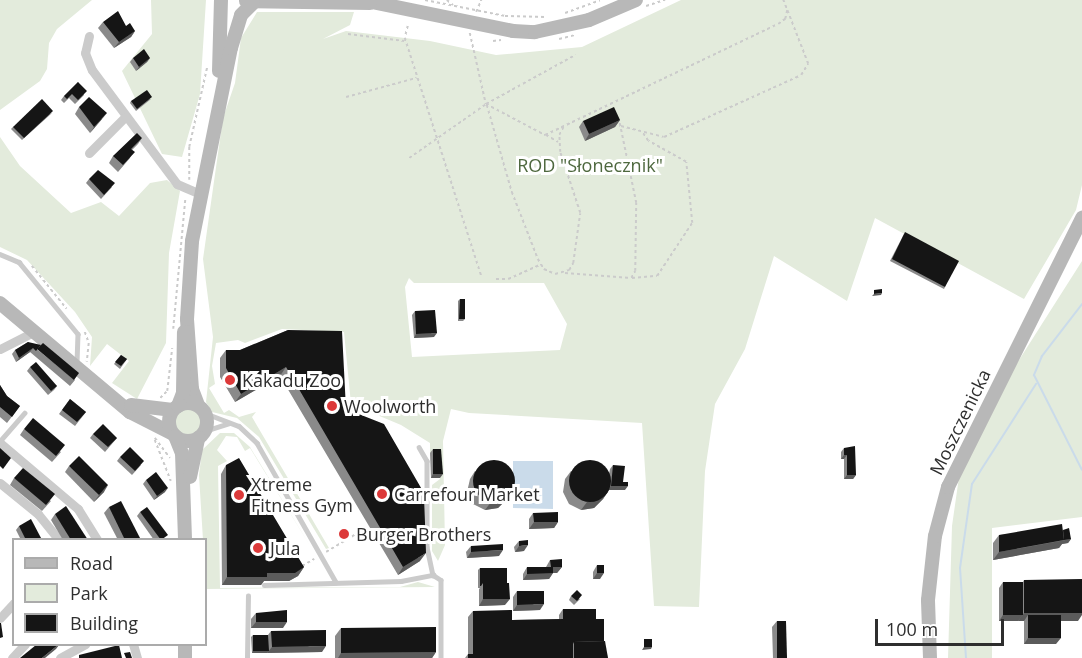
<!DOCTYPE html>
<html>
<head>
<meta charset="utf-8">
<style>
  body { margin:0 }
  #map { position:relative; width:1082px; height:658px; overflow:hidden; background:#fff; font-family:"Open Sans",sans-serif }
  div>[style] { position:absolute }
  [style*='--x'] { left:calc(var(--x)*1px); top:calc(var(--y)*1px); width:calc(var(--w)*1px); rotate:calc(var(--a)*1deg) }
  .green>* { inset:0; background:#e3ebdc }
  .round { border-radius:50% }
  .water>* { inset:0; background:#cadbea }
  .stream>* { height:2px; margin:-1px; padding:0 1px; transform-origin:1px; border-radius:1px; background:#cadbea }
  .path>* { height:1.5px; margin-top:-0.75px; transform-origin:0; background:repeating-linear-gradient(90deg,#cbcbcb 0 3px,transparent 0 6px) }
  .lane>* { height:4.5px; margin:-2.25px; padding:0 2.25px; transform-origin:2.25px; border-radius:2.25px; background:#cbcbcb }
  .street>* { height:9px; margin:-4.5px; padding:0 4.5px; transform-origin:4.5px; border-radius:4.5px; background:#cbcbcb }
  .secondary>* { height:14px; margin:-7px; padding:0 7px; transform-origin:7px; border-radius:7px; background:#b8b8b8 }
  .secondary>.ring { margin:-7px; padding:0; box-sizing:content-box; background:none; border:14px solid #b8b8b8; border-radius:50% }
  .wall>* { inset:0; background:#8a8a8a }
  .shaded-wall>* { inset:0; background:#5b5b5b }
  .building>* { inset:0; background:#151515 }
  .dots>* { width:16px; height:16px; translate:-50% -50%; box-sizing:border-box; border:3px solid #fff; border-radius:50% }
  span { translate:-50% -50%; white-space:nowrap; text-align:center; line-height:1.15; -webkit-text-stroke:6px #fff; paint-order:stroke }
  .park-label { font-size:18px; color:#4e683e }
  .poi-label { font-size:18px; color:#2e2e2e }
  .left { translate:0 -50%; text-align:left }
  .street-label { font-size:18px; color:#2e2e2e }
  .legend { position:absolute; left:12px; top:538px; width:195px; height:108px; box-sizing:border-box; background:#fff; border:2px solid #ababab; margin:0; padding:8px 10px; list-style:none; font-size:18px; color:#2e2e2e }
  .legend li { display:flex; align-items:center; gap:12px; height:30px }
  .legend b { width:30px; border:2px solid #ababab }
  .scale { position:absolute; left:875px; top:619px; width:129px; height:27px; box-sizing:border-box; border:3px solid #2e2e2e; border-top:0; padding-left:8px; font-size:18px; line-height:21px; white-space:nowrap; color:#2e2e2e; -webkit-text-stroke:4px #fff; paint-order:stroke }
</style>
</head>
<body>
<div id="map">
  <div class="green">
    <div style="clip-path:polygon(0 0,92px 0,57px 29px,49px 43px,47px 69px,40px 81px,0 110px)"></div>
    <div style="clip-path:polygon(151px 0,206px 0,200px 94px,182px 157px,162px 154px,122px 71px,152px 34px)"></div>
    <div style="clip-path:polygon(evenodd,681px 0,1082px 0,1082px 185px,1076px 210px,1024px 299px,875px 218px,847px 301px,774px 256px,745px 349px,715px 404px,705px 471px,699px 607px,654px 606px,642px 423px,469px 413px,451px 409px,443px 441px,445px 545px,438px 561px,432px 551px,432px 485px,440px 479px,438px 453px,430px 453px,430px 443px,401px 425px,351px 404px,344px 332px,282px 329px,245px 343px,238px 340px,216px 343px,212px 366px,215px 384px,209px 388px,224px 413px,229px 410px,239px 417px,256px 412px,252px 417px,329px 548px,326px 549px,259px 437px,237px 418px,212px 412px,206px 402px,213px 337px,203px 259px,223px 118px,235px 83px,241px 38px,257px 12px,354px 12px,350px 25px,323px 39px,346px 31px,430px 41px,496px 55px,582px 47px,681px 0,409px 278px,414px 283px,544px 283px,567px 324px,560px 350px,412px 357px,405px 287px,409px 278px)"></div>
    <div style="clip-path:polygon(0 137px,20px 166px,71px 213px,101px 202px,119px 216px,150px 183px,167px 180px,180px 191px,169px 253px,166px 343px,137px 399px,112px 383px,129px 361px,107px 344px,90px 366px,92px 337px,75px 312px,27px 260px,0 247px)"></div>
    <div style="clip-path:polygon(1082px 261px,1082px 517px,992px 528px,992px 658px,948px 658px,952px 526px,959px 477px,1012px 371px)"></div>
    <div class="round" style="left:175px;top:409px;width:26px;height:26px"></div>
    <div style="clip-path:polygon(220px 433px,234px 433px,250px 447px,315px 554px,250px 448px,245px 451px,237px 437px,226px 436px,217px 450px,227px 461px,218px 466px,220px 588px,400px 587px,418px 582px,435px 587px,206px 589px,199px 475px,202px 450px)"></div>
  </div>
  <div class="water">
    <div style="clip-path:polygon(513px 461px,553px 461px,553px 509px,513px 508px)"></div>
  </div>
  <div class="stream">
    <div style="--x:1082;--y:304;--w:66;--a:127.6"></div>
    <div style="--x:1042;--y:356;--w:21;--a:113"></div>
    <div style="--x:1034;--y:375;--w:106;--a:63.2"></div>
    <div style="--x:966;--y:658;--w:90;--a:-93.8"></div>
    <div style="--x:960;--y:568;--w:85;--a:-81.9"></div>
    <div style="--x:972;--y:484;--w:119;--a:-57.4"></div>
  </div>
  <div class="path">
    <div style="--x:425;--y:0;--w:82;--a:11.3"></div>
    <div style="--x:505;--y:16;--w:40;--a:1.4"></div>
    <div style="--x:447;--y:0;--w:8;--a:40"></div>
    <div style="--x:646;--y:6;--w:20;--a:-18"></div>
    <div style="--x:476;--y:12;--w:13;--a:-67"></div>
    <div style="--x:565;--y:13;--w:37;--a:-20"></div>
    <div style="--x:408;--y:26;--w:12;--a:104"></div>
    <div style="--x:405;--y:38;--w:252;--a:72.2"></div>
    <div style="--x:470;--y:33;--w:73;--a:77.3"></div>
    <div style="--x:486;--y:104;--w:67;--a:27.7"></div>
    <div style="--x:545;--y:135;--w:258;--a:-25.5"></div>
    <div style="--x:778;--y:24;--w:9;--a:-36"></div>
    <div style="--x:785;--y:19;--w:9;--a:-77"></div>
    <div style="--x:348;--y:34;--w:57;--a:7"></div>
    <div style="--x:559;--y:39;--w:16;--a:-14"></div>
    <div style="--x:493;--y:41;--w:8;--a:-7"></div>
    <div style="--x:346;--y:97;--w:73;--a:-15.2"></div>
    <div style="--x:487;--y:105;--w:91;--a:74"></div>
    <div style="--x:512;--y:192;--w:72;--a:68.8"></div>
    <div style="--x:538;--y:259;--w:12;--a:59"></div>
    <div style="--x:544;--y:269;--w:12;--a:24"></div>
    <div style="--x:555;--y:274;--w:15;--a:-16"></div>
    <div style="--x:569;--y:270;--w:8;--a:-60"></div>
    <div style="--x:573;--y:263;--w:50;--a:-82"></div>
    <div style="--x:580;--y:213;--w:64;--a:-108.2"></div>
    <div style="--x:560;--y:152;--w:17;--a:-93"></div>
    <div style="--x:559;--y:135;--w:10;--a:-61"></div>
    <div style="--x:621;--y:126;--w:44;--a:14.3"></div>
    <div style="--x:664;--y:137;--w:150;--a:-24.3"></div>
    <div style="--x:801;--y:75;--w:13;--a:-58"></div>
    <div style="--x:808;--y:64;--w:69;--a:-111.3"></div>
    <div style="--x:546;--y:135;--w:14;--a:30"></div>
    <div style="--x:409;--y:158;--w:94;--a:-35"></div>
    <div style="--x:486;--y:104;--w:102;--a:-28.8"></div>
    <div style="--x:189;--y:180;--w:33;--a:-90"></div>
    <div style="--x:189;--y:147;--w:82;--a:-77.3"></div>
    <div style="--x:32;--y:266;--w:55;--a:50.9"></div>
    <div style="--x:565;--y:273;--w:66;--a:4.3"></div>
    <div style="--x:631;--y:278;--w:8;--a:-60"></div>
    <div style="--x:635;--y:271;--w:68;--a:-89.2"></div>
    <div style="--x:636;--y:203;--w:84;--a:-101.7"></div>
    <div style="--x:632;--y:278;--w:25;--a:-5"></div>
    <div style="--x:657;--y:276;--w:64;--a:-56.6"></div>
    <div style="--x:692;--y:223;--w:61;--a:-95.6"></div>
    <div style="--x:686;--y:162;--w:43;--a:-151.1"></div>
    <div style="--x:648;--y:141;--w:11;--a:-124"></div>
    <div style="--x:496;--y:279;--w:12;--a:0"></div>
    <div style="--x:508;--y:279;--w:35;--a:-24"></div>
    <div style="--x:173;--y:329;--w:131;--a:-84.7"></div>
    <div style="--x:85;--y:332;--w:12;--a:70"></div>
    <div style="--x:89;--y:343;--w:19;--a:96"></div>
    <div style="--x:160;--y:398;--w:10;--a:-45"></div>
    <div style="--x:167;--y:391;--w:43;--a:-83.4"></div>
    <div style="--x:155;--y:438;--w:25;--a:53"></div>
    <div style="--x:155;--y:440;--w:44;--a:68.7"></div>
    <div style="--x:326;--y:552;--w:37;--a:-31"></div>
    <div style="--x:302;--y:566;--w:14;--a:-30"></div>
  </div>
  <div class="lane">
    <div style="--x:0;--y:254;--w:21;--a:23"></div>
    <div style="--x:19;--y:262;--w:93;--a:50.7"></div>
    <div style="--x:78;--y:334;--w:31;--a:92"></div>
    <div style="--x:205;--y:413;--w:36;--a:21"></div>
    <div style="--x:239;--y:426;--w:25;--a:43"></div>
    <div style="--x:257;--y:443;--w:160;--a:60.4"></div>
    <div style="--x:205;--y:431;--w:25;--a:-18"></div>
    <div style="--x:0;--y:441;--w:37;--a:-49"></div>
    <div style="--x:419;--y:447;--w:16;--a:60"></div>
    <div style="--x:427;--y:461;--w:86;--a:90"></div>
    <div style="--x:427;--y:547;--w:29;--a:78"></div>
    <div style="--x:264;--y:585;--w:137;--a:-1.7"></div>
    <div style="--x:401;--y:581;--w:33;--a:-11"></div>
    <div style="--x:433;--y:575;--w:9;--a:32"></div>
    <div style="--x:441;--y:580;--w:78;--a:90"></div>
    <div style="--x:247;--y:658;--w:62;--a:-89.1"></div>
  </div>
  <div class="street">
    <div style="--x:89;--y:36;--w:17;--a:103"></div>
    <div style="--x:85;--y:53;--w:18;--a:68"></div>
    <div style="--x:92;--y:70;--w:142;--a:53.3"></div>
    <div style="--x:177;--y:184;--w:25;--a:23"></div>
    <div style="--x:89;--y:153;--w:51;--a:-45"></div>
    <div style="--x:0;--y:349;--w:38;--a:-27"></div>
    <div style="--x:0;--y:443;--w:102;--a:40.2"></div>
    <div style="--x:78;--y:509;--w:36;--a:58"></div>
    <div style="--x:0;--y:483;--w:49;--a:39.2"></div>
    <div style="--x:38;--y:514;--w:33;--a:51"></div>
    <div style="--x:0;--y:618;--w:21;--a:-47"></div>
    <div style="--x:133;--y:644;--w:15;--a:74"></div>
    <div style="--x:12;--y:658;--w:19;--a:-47"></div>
    <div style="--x:60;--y:658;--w:29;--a:-29"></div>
  </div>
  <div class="secondary">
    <div style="--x:362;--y:0;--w:154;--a:11.6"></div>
    <div style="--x:513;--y:31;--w:22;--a:3"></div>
    <div style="--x:535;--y:32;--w:55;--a:-12.5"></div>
    <div style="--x:589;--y:20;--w:51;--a:-23.1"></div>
    <div style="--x:246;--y:1;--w:124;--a:0.9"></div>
    <div style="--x:219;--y:71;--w:71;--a:-88.4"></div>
    <div style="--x:0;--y:303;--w:170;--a:40"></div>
    <div style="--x:130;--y:412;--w:48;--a:27.1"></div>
    <div class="ring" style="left:169px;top:403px;width:24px;height:24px"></div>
    <div style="--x:131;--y:405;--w:42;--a:6.8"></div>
    <div style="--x:198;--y:405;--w:17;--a:-111"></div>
    <div style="--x:192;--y:389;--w:70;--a:-94.1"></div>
    <div style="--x:187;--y:319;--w:78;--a:-86.3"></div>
    <div style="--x:192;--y:241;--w:197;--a:-78.6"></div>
    <div style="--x:231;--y:48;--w:34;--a:-73"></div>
    <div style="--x:241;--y:15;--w:17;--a:-45"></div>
    <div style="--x:178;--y:406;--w:14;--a:-69"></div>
    <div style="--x:183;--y:393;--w:61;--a:-89.1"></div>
    <div style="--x:175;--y:436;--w:18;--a:68"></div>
    <div style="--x:182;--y:453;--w:87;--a:88"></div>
    <div style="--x:190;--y:477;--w:40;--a:-78"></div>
    <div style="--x:185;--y:658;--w:14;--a:-90"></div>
    <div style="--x:930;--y:658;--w:58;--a:-92"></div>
    <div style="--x:928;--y:600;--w:64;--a:-83.8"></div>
    <div style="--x:935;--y:536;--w:51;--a:-75.1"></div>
    <div style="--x:948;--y:487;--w:301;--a:-63.5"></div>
  </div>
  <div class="wall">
    <div style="clip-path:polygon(103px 22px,126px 26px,135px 31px,131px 37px,114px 48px,98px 28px)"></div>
    <div style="clip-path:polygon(133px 58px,150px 58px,147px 62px,136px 71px,130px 62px)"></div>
    <div style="clip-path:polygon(78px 82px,84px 95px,75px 104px,69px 98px,64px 103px,61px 100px,64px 96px)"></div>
    <div style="clip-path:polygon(151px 99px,136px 111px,130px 103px,131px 101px)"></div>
    <div style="clip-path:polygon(79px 107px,102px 119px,90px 133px,75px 114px)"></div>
    <div style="clip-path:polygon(52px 113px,22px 140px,11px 129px,13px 127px)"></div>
    <div style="clip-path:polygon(620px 120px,615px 127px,585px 141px,579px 127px,583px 121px)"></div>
    <div style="clip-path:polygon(142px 138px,138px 144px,132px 150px,130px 158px,118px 172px,109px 163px,113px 156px)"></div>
    <div style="clip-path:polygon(89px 179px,112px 187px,101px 199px,86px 183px)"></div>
    <div style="clip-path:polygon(904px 234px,945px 287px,944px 289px,890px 261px)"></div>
    <div style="clip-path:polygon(460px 299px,465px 319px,463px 321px,458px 321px,458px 301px)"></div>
    <div style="clip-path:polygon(415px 311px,434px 337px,414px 338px,412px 315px)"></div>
    <div style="clip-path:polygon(288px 330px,346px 409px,420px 561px,398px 575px,280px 376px,235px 402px,220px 377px,220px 358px,226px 350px,240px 350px)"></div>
    <div style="clip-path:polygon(28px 342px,75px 380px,70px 386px,30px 352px,16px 362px,12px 354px,15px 350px)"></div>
    <div style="clip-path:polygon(121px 355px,127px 359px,120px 369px,114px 364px)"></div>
    <div style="clip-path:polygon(30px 367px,57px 386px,54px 390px,48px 395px,27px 371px)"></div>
    <div style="clip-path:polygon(0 385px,7px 396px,20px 406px,7px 423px,0 417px)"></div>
    <div style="clip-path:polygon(70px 399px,86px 412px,75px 426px,59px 414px)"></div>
    <div style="clip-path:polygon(24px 429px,61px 452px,52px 462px,20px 435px)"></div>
    <div style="clip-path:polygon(93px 434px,117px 438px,105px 452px,90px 438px)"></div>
    <div style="clip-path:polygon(844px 448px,856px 475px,853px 479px,844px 479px,844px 459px,841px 459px,841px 452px)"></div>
    <div style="clip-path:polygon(433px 449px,440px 478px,431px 478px,430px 453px)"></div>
    <div style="clip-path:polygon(120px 457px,141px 465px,132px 475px,117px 461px)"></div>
    <div style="clip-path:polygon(226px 465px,304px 567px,298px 576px,289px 581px,264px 581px,261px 585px,222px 585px,221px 474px)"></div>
    <div style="clip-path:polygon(613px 465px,623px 482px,625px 490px,609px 490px,603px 499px,594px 508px,581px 510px,569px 504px,563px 492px,565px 479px,571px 471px,609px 474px,610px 469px)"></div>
    <div style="clip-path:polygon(69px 466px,104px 492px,94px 502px,65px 472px)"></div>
    <div style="clip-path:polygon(475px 471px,513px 490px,507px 499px,498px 508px,485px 510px,473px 504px,467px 492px,470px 479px)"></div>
    <div style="clip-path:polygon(14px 478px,51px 501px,42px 511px,10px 485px)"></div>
    <div style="clip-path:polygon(146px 480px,165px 492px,154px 500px,143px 484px)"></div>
    <div style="clip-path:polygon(109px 507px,139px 540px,118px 540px,104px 513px)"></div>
    <div style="clip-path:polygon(140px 512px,165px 539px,154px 540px,137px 516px)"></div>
    <div style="clip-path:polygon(533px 513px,558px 522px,554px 528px,529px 529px,529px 519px)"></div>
    <div style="clip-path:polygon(55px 514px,88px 540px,63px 540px,51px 520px)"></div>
    <div style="clip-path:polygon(19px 526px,41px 538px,40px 540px,21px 540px,16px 530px)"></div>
    <div style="clip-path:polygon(1063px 530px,1071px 539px,1068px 543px,1062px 544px,1059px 548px,993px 560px,993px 543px,999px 535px)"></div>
    <div style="clip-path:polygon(519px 541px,524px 551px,515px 552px,514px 547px)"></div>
    <div style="clip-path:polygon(471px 546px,499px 556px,467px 558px,466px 552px)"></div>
    <div style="clip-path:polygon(550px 560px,562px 567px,557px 573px,553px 573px,549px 579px,523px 580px,523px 574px,527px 567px,546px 567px)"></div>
    <div style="clip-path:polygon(597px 565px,600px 579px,593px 579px,593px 572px)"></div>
    <div style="clip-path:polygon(480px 568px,505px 605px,479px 606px,479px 589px,480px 588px,478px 588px,478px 570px)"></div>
    <div style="clip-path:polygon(1024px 580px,1078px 621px,1061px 621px,1056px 644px,1024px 644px,1024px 621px,999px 621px,999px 588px,1003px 582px,1023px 582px)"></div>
    <div style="clip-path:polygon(517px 591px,540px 610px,513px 611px,513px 597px)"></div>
    <div style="clip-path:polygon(571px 596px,580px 599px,574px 605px,569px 600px)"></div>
    <div style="clip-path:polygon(563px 609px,596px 619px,608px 658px,465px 658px,468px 654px,468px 617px,473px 611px,512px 620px,559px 619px,559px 615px)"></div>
    <div style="clip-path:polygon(256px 613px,283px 628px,251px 628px,251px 619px)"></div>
    <div style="clip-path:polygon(777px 621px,787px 658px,773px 658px,772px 627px)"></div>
    <div style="clip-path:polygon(341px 628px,436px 652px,432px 658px,335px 658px,335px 636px)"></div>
    <div style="clip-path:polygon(271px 631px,322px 652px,252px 653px,251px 637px,253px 635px,268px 635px)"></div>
  </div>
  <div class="shaded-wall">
    <div style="clip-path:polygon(135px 31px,131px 37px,114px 48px,119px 42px)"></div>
    <div style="clip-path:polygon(150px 58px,147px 62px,136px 71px,139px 67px)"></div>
    <div style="clip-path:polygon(107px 113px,102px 119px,90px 133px,94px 127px)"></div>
    <div style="clip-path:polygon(620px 120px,615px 127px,585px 141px,589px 134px)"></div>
    <div style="clip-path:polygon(882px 293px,881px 295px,872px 296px,874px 294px)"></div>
    <div style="clip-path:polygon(437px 333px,434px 337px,414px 338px,416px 334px)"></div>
    <div style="clip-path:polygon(33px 348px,30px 352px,16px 362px,19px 358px)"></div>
    <div style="clip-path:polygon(286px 367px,280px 376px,235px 402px,241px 394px)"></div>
    <div style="clip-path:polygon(844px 455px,847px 455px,844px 459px,841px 459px)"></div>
    <div style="clip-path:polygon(433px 474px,443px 474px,440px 478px,431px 478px)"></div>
    <div style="clip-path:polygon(847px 475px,856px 475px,853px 479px,844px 479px)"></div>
    <div style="clip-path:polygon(108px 485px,104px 492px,94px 502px,99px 495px)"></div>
    <div style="clip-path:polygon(611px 486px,628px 486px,625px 490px,608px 490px)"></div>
    <div style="clip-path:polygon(168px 488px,165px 492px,154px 500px,157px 496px)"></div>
    <div style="clip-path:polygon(513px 490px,507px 499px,498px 508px,485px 510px,491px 502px)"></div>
    <div style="clip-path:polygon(609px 490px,603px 499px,594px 508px,581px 510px,587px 502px)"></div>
    <div style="clip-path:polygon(534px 522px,558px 522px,554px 528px,529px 529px)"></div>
    <div style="clip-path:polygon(1071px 539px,1068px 543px,1062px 544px,1059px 548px,993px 560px,999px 552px)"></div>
    <div style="clip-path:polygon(528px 545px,524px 551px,515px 552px,519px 546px)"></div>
    <div style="clip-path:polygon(503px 550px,499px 556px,467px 558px,471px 552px)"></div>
    <div style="clip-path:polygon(426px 553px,420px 561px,398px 575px,403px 567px)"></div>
    <div style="clip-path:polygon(304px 567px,298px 576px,289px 581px,264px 581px,261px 585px,222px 585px,227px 577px,267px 573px)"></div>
    <div style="clip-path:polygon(553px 567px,562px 567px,557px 573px,553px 573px,549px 579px,523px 580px,527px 574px)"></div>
    <div style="clip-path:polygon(597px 573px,604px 573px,600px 579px,593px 579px)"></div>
    <div style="clip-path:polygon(483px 599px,510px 599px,505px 605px,479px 606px)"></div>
    <div style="clip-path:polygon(544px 604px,540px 610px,513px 611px,517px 605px)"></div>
    <div style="clip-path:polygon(1024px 613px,1082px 613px,1082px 615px,1078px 621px,1028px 621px,1028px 615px,1024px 621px,1018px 621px)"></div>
    <div style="clip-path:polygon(1003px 615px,1023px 615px,1018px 621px,999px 621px)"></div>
    <div style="clip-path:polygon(256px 622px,287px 622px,283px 628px,251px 628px)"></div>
    <div style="clip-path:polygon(1028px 638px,1061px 638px,1056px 644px,1024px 644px)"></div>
    <div style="clip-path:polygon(58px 645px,59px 645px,56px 649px,45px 658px,42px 658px)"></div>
    <div style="clip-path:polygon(326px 646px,322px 652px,267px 653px,272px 647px)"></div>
    <div style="clip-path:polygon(644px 647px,652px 647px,651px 649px,642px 650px)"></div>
    <div style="clip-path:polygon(253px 651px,269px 651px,267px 653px,252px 653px)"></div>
    <div style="clip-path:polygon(436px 652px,432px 658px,338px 658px,341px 653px)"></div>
  </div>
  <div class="building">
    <div style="clip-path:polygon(118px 11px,126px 26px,130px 23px,135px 31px,119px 42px,103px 22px)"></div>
    <div style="clip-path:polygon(144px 49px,150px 58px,139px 67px,133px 58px)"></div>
    <div style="clip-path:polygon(78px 82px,87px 91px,78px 100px,72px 94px,67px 99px,64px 96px)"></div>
    <div style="clip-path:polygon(147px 90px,152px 97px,137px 109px,131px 101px)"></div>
    <div style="clip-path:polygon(89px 97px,107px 113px,94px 127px,79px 107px)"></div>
    <div style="clip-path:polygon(42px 99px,53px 111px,24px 138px,13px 127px)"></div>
    <div style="clip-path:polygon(614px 107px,620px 120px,589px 134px,583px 121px)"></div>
    <div style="clip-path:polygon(137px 133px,142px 138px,131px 149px,135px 152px,123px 165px,113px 156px)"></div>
    <div style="clip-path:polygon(98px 170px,115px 183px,104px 195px,89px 179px)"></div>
    <div style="clip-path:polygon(905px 232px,959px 261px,945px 287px,892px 259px)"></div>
    <div style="clip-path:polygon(882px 289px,882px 293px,874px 294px,874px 290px)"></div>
    <div style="clip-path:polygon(460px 299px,465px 299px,465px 319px,459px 319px)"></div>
    <div style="clip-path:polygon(435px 310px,437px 333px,416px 334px,415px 311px)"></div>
    <div style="clip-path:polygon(288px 330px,342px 331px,346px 409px,384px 424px,424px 493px,426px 553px,403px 567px,286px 367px,241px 394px,226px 368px,226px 350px,240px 350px)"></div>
    <div style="clip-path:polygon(28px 342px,41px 345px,36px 351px,33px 348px,19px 358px,15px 350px)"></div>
    <div style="clip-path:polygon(43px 343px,79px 373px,74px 380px,37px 349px)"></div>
    <div style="clip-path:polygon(121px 355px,127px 359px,121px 366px,115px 362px)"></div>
    <div style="clip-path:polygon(36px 362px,57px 386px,51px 391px,30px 367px)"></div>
    <div style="clip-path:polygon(0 385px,7px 396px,20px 406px,12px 417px,0 407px)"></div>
    <div style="clip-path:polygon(70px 399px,86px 412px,77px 422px,62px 410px)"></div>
    <div style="clip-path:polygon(33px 418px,65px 445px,56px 456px,24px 429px)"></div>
    <div style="clip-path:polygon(103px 424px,117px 438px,108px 447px,93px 434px)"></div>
    <div style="clip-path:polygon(855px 446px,856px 475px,847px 475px,847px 455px,844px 455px,844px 448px)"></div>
    <div style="clip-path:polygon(130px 447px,144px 461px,135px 471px,120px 457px)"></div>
    <div style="clip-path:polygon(0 448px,11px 458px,3px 469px,0 466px)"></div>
    <div style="clip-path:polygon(433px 449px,441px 449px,443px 474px,433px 474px)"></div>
    <div style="clip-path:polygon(79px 456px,108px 485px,99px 495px,69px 466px)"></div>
    <div style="clip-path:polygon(239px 458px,304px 567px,295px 573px,267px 573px,267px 577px,227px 577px,226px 465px)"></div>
    <div class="round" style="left:569px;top:460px;width:42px;height:42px"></div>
    <div class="round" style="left:473px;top:460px;width:42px;height:42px"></div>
    <div style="clip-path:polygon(613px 465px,625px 466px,623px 482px,628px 482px,628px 486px,611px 486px)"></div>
    <div style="clip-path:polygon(23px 468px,55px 494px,46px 505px,14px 478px)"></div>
    <div style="clip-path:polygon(156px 472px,168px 488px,157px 496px,146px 480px)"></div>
    <div style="clip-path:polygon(121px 501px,140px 538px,137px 540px,125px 540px,109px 507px)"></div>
    <div style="clip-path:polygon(66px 506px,88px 540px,71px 540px,55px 514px)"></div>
    <div style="clip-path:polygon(147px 507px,168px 535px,161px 540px,140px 512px)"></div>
    <div style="clip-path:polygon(558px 512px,558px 522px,534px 522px,533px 513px)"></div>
    <div style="clip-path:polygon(31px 519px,41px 538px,39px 540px,26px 540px,19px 526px)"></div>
    <div style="clip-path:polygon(1062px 524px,1064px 540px,999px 552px,999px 535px)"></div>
    <div style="clip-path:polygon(1069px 528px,1071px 539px,1064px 540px,1063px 530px)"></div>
    <div style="clip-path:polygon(528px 540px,528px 545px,519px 546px,519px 541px)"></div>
    <div style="clip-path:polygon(503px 544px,503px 550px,471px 552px,471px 546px)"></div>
    <div style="clip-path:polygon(562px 559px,562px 567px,553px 567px,553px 573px,527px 574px,527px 567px,551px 567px,550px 560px)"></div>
    <div style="clip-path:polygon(597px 565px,604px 565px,604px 573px,597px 573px)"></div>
    <div style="clip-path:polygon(480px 568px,507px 568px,507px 583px,483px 583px,481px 586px,480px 586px)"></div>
    <div style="clip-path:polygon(1082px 579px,1082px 613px,1024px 613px,1024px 580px)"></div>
    <div style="clip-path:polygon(1003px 582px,1023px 582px,1023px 615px,1003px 615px)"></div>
    <div style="clip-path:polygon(483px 583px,509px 583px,510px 599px,483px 599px)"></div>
    <div style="clip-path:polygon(577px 590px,582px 595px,577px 601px,571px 596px)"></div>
    <div style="clip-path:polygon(517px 591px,544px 591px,544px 604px,517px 605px)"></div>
    <div style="clip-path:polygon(563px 609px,596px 609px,596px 619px,604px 619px,604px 641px,574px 642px,573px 644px,573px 658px,468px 658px,468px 654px,473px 654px,473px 611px,512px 610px,512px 620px,563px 619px)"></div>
    <div style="clip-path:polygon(287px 610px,287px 622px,256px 622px,256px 613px)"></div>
    <div style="clip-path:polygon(1028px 615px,1061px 615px,1061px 638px,1028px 638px)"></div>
    <div style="clip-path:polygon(777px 621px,786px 621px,787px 658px,777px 658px)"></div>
    <div style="clip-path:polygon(0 623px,1px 623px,3px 637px,0 638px)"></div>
    <div style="clip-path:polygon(436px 627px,436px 652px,341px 653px,341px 628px)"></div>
    <div style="clip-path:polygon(326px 630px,326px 646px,272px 647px,271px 631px)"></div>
    <div style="clip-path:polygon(253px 635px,268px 635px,269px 651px,253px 651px)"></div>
    <div style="clip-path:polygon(644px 639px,652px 639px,652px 647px,644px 647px)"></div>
    <div style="clip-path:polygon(605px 641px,608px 658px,574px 658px,574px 642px)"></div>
    <div style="clip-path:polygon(36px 645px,58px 645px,42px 658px,20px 658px)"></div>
    <div style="clip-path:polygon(119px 645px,122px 658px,79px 658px,79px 655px)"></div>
    <div style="clip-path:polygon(130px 652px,132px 658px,126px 658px,124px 653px)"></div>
  </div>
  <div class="dots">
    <div style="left:230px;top:380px;background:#dc3939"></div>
    <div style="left:332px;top:406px;background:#dc3939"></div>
    <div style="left:382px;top:494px;background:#dc3939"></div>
    <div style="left:239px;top:495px;background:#dc3939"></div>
    <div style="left:344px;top:534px;background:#dc3939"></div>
    <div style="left:258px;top:548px;background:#dc3939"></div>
  </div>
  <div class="park-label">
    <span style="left:590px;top:165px">ROD "Słonecznik"</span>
  </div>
  <div class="poi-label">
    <span class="left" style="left:242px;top:380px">Kakadu Zoo</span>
    <span class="left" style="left:344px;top:406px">Woolworth</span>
    <span class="left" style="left:251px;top:495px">Xtreme<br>Fitness Gym</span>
    <span class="left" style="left:394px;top:494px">Carrefour Market</span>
    <span class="left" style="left:356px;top:534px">Burger Brothers</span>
    <span class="left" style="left:270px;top:548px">Jula</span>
  </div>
  <div class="street-label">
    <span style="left:960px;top:422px;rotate:-64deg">Moszczenicka</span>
  </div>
  <ul class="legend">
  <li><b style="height:8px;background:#b8b8b8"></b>Road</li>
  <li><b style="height:16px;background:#e3ebdc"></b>Park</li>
  <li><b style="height:16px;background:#151515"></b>Building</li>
  </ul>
  <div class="scale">100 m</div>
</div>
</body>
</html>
